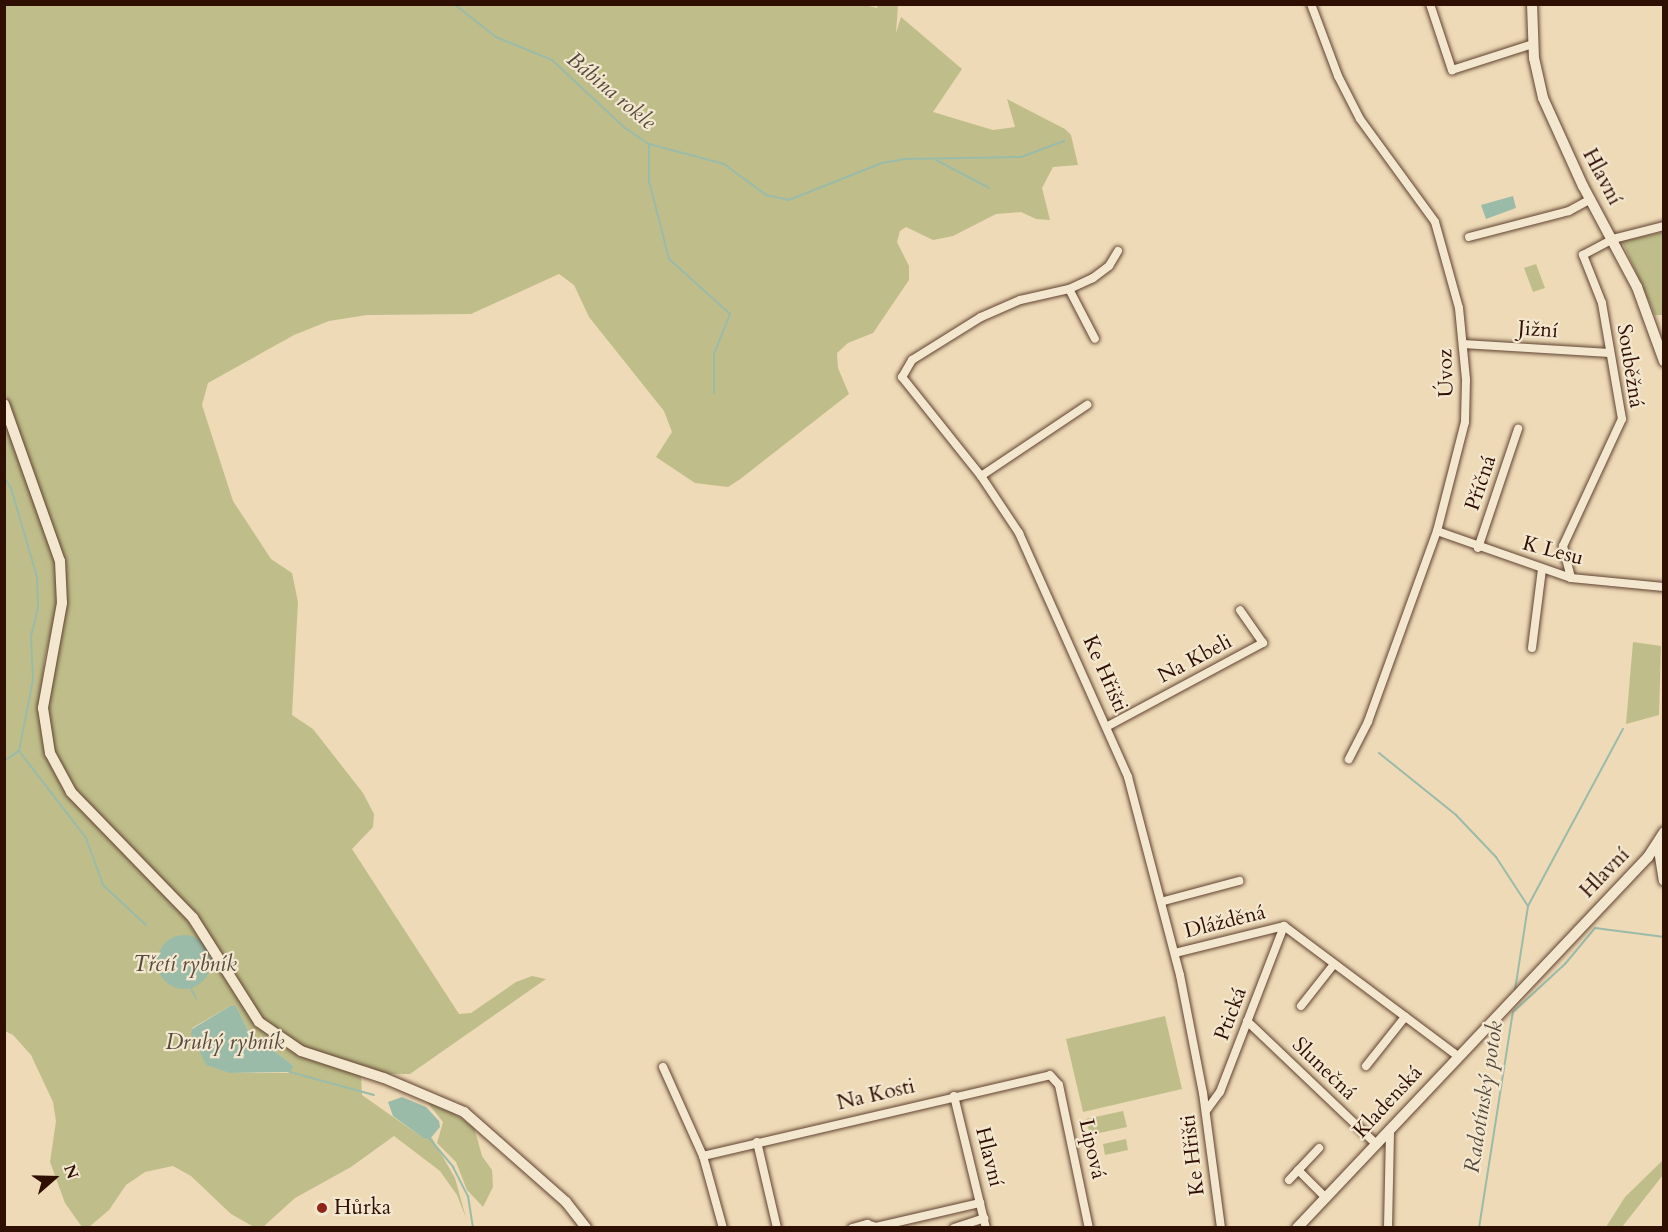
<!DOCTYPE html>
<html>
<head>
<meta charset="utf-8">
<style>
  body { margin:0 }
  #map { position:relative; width:1668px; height:1232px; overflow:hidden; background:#eedab7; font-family:Cardo,serif }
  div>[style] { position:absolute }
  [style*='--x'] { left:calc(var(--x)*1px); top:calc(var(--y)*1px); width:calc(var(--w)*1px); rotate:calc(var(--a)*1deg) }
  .green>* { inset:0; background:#bfbe8a }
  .water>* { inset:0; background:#9bbba9 }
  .round { border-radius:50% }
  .stream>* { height:2px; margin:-1px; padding:0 1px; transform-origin:1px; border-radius:1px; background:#9bbba9 }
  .roads { filter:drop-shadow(0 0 2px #604230) drop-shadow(0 0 2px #604230) }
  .street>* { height:8px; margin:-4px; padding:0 4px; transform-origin:4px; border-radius:4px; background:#f4e7d0 }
  .secondary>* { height:10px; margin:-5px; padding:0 5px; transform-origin:5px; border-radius:5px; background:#f4e7d0 }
  .dots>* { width:16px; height:16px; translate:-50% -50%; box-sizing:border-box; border:3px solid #f4e7d0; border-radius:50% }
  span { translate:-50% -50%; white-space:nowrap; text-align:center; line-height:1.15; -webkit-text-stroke:4.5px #f4e7d0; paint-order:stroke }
  .street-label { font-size:21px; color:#300f03 }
  .poi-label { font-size:21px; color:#300f03 }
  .left { translate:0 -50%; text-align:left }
  .water-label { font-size:22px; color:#554b3d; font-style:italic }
  .frame { position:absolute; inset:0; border:6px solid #300f03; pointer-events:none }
  .north { position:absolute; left:24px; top:1148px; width:60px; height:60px; -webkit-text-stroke:4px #f4e7d0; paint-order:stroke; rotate:70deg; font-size:16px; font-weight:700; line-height:24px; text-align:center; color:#300f03 }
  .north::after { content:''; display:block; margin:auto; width:21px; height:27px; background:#300f03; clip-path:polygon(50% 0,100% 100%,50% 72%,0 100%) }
</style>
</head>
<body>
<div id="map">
  <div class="green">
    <div style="clip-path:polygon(861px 4px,877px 8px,878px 5px,898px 5px,896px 33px,901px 17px,962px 69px,933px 112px,993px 130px,1015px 127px,1007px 99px,1065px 129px,1071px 135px,1078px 165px,1053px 167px,1042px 188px,1050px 220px,1036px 219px,1021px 212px,996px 214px,953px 236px,933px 240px,906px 227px,900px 231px,897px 242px,909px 266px,909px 280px,873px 333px,848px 343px,837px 353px,838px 368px,849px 394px,739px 480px,728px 487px,695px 483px,656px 457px,672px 432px,664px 411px,589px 317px,574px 285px,559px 274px,471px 314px,367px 315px,329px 321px,294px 335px,208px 383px,202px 405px,233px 501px,271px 559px,292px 573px,298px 602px,292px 715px,313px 729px,363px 793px,374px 814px,373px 827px,352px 849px,459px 1014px,471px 1013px,516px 982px,532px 976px,546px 979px,410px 1074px,385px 1074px,303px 1047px,262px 1019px,197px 915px,75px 789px,54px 751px,48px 708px,67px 604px,64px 561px,5px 392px,5px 5px)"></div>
    <div style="clip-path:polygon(1663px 232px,1663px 315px,1655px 315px,1622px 241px)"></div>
    <div style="clip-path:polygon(1536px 264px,1545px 288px,1533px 292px,1524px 268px)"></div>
    <div style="clip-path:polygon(evenodd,4px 417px,55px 562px,58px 603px,45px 658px,39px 708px,46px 754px,57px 778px,77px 806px,182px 912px,255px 1025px,300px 1055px,361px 1075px,362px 1095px,423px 1138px,432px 1138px,455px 1178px,466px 1218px,457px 1195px,440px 1171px,394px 1136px,351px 1167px,295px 1198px,263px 1227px,254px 1227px,231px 1214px,191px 1176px,173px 1166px,145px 1172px,126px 1185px,109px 1210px,89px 1227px,82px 1227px,65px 1203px,50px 1162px,56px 1121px,53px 1102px,31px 1055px,13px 1035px,5px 1031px,4px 417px,230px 1006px,236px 1006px,249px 1032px,294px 1066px,288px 1073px,230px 1073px,192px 1028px,230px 1006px)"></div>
    <div style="clip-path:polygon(1633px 642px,1661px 646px,1659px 715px,1626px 724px)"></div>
    <div style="clip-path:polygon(1165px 1016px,1182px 1089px,1083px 1112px,1066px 1039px)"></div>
    <div style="clip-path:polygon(427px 1102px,444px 1107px,474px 1127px,482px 1156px,492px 1170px,493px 1187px,483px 1207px,467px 1190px,456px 1162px,437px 1143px,443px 1122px)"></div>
    <div style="clip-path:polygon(1123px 1111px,1127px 1127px,1090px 1135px,1086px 1119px)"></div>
    <div style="clip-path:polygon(1126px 1139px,1128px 1150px,1105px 1155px,1103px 1144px)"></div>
    <div style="clip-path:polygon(1663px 1160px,1663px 1175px,1622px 1227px,1606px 1227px,1625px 1197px)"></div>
  </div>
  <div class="water">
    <div style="clip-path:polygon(1513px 196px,1516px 208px,1486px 219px,1481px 205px)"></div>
    <div class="round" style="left:157px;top:935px;width:54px;height:54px"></div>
    <div style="clip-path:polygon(230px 1006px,236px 1006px,249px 1032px,294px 1066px,290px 1072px,230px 1073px,206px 1065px,191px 1034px,192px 1029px)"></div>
    <div style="clip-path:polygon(402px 1097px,426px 1107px,439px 1121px,440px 1127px,430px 1139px,423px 1138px,393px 1116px,388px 1102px)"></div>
  </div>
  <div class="stream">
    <div style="--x:454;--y:4;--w:53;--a:38.2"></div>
    <div style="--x:496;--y:37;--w:61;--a:22.3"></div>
    <div style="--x:552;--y:60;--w:100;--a:43"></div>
    <div style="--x:625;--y:128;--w:29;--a:34"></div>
    <div style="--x:649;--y:144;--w:78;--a:14.9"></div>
    <div style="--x:724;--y:164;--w:52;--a:36.4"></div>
    <div style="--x:766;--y:195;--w:24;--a:12"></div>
    <div style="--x:789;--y:200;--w:100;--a:-21.7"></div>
    <div style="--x:882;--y:163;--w:23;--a:-10"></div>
    <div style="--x:905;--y:159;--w:116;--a:-1"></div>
    <div style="--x:1021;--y:157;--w:46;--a:-20.4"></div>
    <div style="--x:649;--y:144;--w:37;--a:90"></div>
    <div style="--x:649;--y:181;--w:81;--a:75.6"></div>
    <div style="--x:669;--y:259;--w:82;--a:42"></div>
    <div style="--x:730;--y:314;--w:43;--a:111.8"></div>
    <div style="--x:714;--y:354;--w:39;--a:90"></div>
    <div style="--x:936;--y:160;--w:60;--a:27.8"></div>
    <div style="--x:4;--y:477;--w:13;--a:58"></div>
    <div style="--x:11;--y:488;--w:93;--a:73.7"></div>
    <div style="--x:37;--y:577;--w:31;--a:88"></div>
    <div style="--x:38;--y:608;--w:29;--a:104"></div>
    <div style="--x:31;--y:636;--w:44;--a:87.4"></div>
    <div style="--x:33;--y:680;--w:72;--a:101.2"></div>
    <div style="--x:19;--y:751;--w:110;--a:52.4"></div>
    <div style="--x:86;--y:838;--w:50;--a:70.1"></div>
    <div style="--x:103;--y:885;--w:59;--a:42.9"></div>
    <div style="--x:1379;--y:753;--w:99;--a:38.8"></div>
    <div style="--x:1456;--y:815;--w:58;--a:46.4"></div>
    <div style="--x:1496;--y:857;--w:59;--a:56.9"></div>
    <div style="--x:1528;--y:906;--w:85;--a:98.8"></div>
    <div style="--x:4;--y:761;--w:18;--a:-34"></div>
    <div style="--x:1528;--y:906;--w:201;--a:-61.8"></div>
    <div style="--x:190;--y:987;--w:13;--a:61"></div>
    <div style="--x:290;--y:1072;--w:87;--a:15.3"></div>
    <div style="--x:429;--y:1138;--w:38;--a:50"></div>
    <div style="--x:453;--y:1167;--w:33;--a:63"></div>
    <div style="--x:468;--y:1196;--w:32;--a:81"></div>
    <div style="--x:1479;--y:1228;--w:219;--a:-81.1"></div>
    <div style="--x:1513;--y:1012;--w:71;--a:-42.7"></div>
    <div style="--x:1565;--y:964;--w:47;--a:-50.2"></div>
    <div style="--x:1595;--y:928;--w:70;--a:7.4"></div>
  </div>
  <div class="roads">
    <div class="street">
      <div style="--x:1311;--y:4;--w:77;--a:69.4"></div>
      <div style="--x:1338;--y:76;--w:48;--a:62.9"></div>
      <div style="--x:1360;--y:119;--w:127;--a:53.9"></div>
      <div style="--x:1435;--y:222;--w:89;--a:74.4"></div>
      <div style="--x:1459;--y:308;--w:72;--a:84.4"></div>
      <div style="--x:1466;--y:380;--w:42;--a:91.4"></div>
      <div style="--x:1465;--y:422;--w:113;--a:104.4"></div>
      <div style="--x:1437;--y:531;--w:203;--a:109.9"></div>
      <div style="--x:1368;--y:722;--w:42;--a:117.2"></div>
      <div style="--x:1430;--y:4;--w:70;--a:71.6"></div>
      <div style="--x:1452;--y:70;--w:85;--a:-17.8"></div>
      <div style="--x:1469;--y:237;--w:103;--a:-14.6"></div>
      <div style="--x:1569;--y:211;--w:25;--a:-29"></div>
      <div style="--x:1118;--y:251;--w:17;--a:121"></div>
      <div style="--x:1109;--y:266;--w:20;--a:143"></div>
      <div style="--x:1093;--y:278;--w:26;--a:155"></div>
      <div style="--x:1069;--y:289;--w:50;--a:167.3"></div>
      <div style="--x:1020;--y:300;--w:43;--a:156.4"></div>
      <div style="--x:981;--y:317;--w:81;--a:148.1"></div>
      <div style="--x:912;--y:360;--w:20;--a:120"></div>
      <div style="--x:902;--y:377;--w:127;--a:51.4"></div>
      <div style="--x:981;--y:476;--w:69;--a:56.3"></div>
      <div style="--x:1019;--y:533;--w:267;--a:65.9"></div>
      <div style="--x:1128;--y:777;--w:205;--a:75.3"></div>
      <div style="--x:1180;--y:975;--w:120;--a:79"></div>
      <div style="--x:1203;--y:1093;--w:136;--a:82.4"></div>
      <div style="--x:1069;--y:289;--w:56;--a:62.5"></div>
      <div style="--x:1463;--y:344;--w:147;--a:3.5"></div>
      <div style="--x:981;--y:476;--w:128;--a:-33.8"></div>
      <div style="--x:1437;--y:531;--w:142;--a:19.3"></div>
      <div style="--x:1571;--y:578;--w:93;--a:5.5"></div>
      <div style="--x:1478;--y:548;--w:126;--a:-71.4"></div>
      <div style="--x:1571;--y:578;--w:33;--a:-104"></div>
      <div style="--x:1563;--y:546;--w:140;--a:-65.1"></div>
      <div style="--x:1622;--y:419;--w:118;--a:-99.8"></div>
      <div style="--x:1602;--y:303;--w:52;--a:-111.6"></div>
      <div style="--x:1583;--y:255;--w:34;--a:-28"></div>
      <div style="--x:1613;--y:239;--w:53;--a:-14.3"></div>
      <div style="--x:1532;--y:648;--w:80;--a:-82.8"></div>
      <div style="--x:1108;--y:726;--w:176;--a:-28.2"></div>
      <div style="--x:1263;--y:643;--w:40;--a:-124.9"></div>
      <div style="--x:1164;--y:901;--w:78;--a:-14.9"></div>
      <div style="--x:1284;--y:926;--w:217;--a:36.8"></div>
      <div style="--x:1175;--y:953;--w:112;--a:-13.9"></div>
      <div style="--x:1301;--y:1006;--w:53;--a:-51.8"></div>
      <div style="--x:1247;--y:1021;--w:178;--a:43.6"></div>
      <div style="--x:1366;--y:1066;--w:63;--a:-51.5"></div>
      <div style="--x:663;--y:1067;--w:98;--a:65.8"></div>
      <div style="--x:703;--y:1156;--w:75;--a:74.5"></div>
      <div style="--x:954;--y:1096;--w:136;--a:76.4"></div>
      <div style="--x:1206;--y:1111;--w:24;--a:-54"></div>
      <div style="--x:1220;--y:1092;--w:178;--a:-68.9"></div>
      <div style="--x:757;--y:1142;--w:88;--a:76.9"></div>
      <div style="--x:703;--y:1156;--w:356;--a:-13.1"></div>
      <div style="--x:1050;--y:1075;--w:13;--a:48"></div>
      <div style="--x:1059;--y:1085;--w:146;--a:78.2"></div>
      <div style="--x:1298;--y:1170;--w:40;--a:45"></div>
      <div style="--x:1289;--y:1180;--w:44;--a:-46.8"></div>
      <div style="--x:876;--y:1227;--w:107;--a:-13"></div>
      <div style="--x:852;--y:1228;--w:16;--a:-15"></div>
      <div style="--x:867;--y:1224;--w:9;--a:18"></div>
      <div style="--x:954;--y:1228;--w:32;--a:-18"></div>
      <div style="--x:1388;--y:1228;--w:98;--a:-88.8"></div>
    </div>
    <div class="secondary">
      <div style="--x:1532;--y:4;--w:54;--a:87.9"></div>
      <div style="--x:1534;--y:58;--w:41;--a:77.3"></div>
      <div style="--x:1543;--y:98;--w:97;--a:65.6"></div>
      <div style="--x:1583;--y:186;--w:115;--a:61.9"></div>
      <div style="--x:1637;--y:287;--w:79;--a:70"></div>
      <div style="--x:4;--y:404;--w:167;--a:70.4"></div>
      <div style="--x:60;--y:561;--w:42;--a:87.3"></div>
      <div style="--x:62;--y:603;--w:107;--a:100.3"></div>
      <div style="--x:43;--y:708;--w:46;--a:81.2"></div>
      <div style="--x:50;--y:753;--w:44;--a:61.7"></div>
      <div style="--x:71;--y:792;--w:175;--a:45.9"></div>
      <div style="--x:193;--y:918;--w:123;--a:57.6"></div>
      <div style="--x:259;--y:1022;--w:51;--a:34.6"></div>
      <div style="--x:301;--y:1051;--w:87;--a:18"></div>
      <div style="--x:384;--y:1078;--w:87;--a:23"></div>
      <div style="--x:464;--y:1112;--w:136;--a:41.4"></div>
      <div style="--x:566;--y:1202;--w:33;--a:52"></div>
      <div style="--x:1658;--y:844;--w:37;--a:81"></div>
      <div style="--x:1297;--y:1228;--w:511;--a:-46.59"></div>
      <div style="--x:1648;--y:857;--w:30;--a:-57"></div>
    </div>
  </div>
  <div class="dots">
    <div style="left:322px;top:1208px;background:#8f2418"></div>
  </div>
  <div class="street-label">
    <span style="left:1602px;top:177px;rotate:62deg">Hlavní</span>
    <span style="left:1538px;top:330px;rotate:4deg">Jižní</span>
    <span style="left:1630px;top:366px;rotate:81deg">Souběžná</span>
    <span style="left:1446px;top:373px;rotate:-92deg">Úvoz</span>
    <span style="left:1481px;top:483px;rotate:-71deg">Příčná</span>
    <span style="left:1553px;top:551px;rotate:15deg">K Lesu</span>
    <span style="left:1195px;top:659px;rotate:-28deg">Na Kbeli</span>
    <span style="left:1105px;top:674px;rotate:66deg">Ke Hřišti</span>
    <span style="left:1605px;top:873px;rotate:-46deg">Hlavní</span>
    <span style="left:1225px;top:922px;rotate:-14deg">Dlážděná</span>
    <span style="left:1231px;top:1014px;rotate:-69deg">Ptická</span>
    <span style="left:1324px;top:1069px;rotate:44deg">Slunečná</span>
    <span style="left:876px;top:1095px;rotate:-13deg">Na Kosti</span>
    <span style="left:1388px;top:1102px;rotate:-47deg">Kladenská</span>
    <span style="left:1092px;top:1149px;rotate:77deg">Lipová</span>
    <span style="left:1193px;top:1155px;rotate:-97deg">Ke Hřišti</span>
    <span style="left:989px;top:1157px;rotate:76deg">Hlavní</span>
  </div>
  <div class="poi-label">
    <span class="left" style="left:334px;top:1208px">Hůrka</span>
  </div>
  <div class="water-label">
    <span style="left:611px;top:91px;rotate:40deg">Bábina rokle</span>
    <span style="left:185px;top:965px">Třetí rybník</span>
    <span style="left:225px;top:1043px">Druhý rybník</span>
    <span style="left:1484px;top:1097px;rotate:-81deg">Radotínský potok</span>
  </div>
  <div class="frame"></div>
  <div class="north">N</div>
</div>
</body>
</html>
